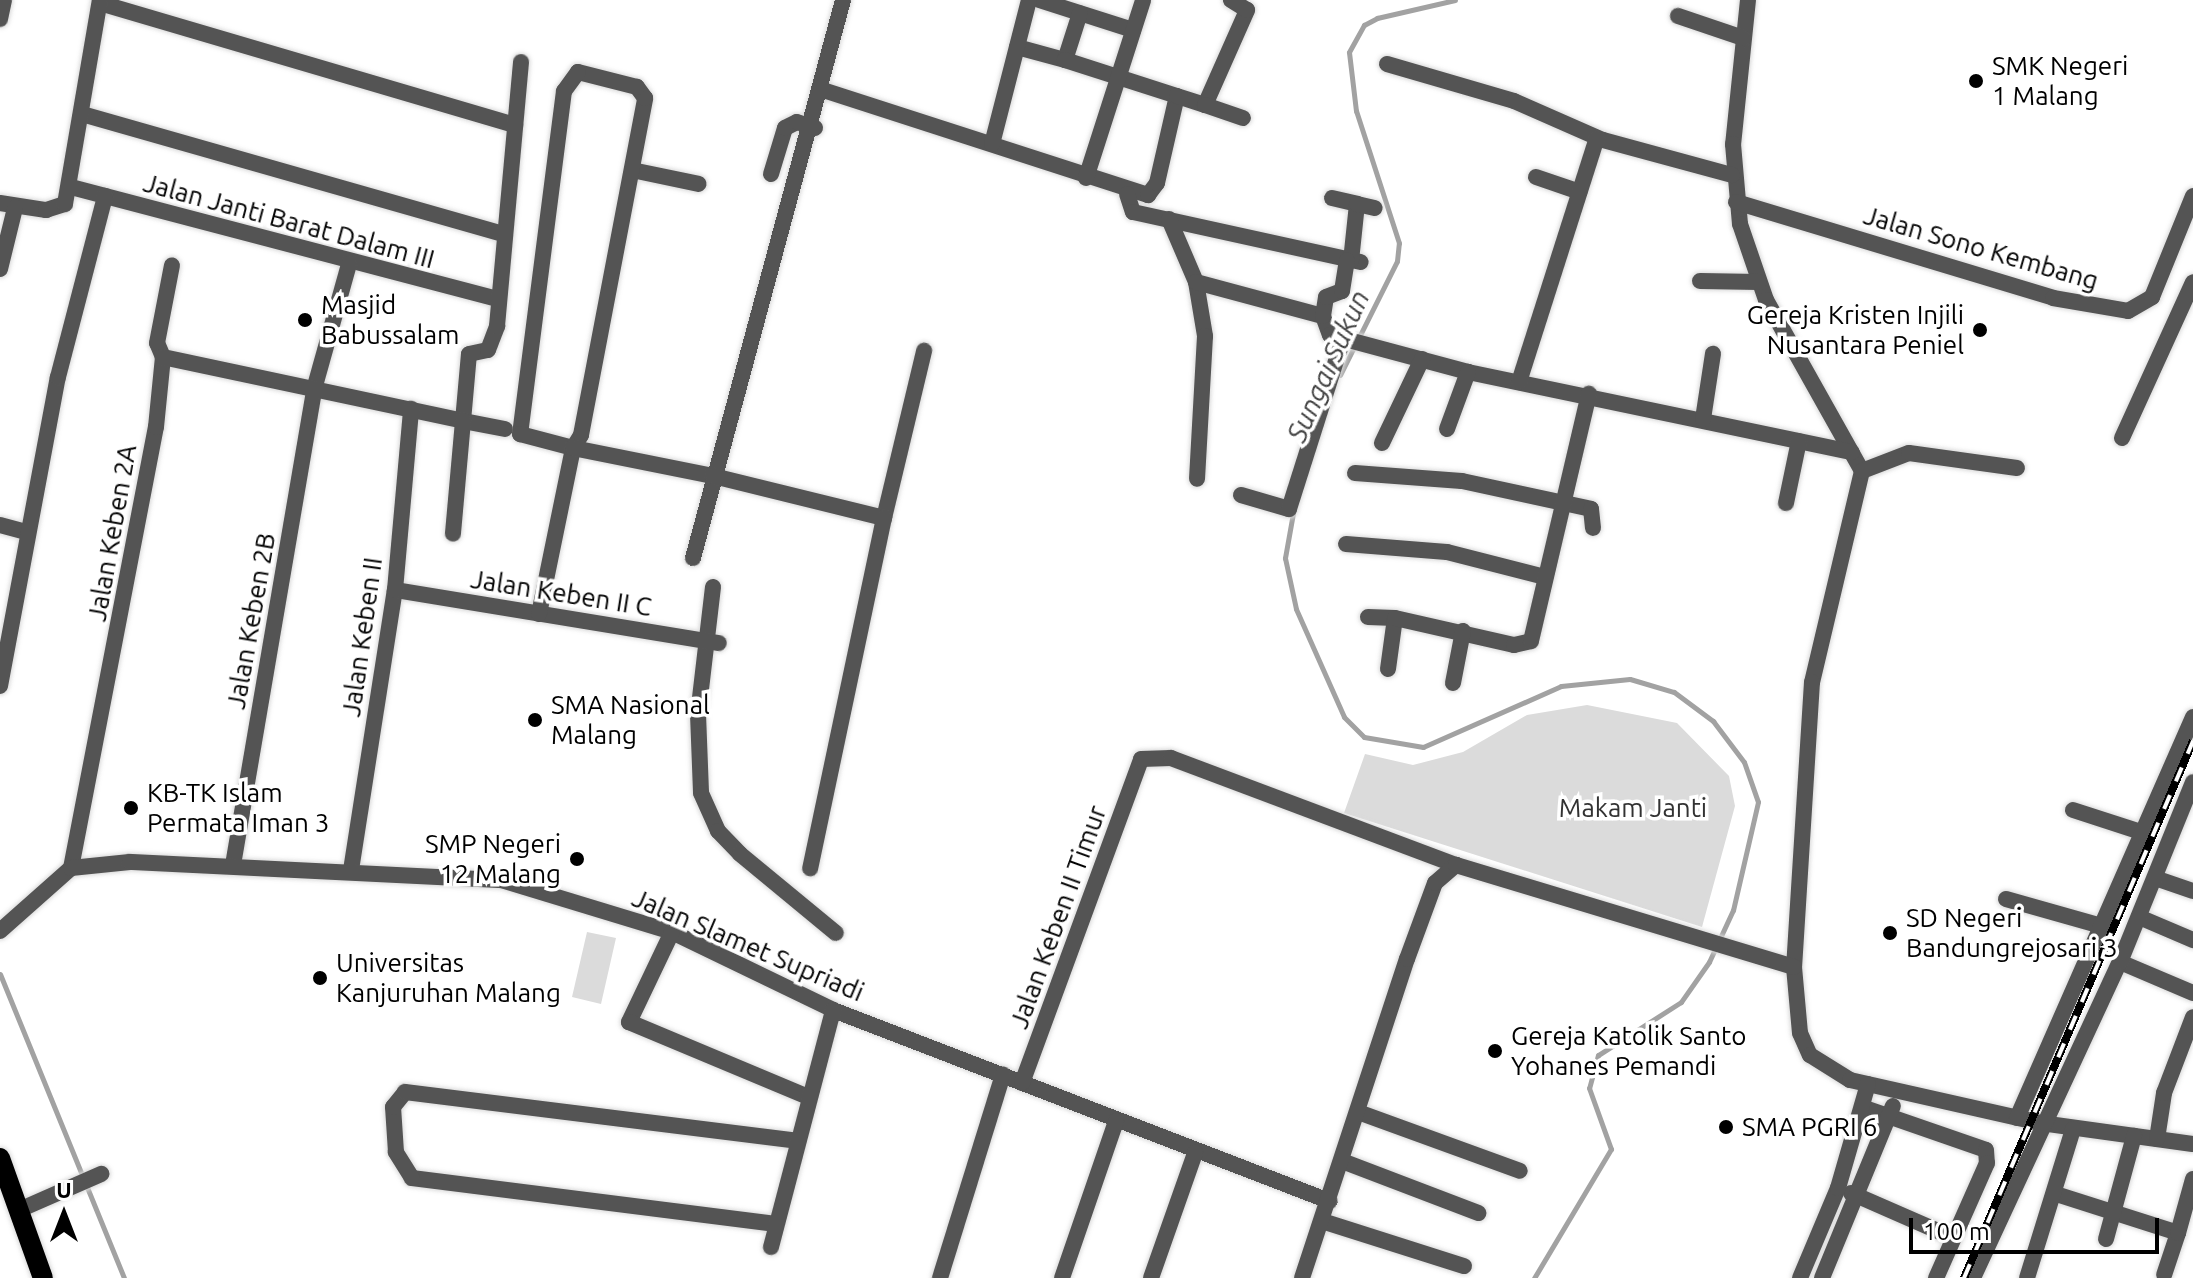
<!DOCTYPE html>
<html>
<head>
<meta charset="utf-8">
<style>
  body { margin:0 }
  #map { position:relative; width:2193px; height:1278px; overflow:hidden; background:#fff; font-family:Ubuntu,sans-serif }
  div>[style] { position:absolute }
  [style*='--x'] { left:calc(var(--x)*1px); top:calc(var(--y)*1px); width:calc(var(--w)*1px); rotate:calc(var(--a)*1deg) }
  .green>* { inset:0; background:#dbdbdb }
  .stream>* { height:5px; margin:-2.5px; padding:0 2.5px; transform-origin:2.5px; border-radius:2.5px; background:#a2a2a2 }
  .roads { filter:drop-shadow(0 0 2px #dbdbdb) drop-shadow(0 0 2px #dbdbdb) }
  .minor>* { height:16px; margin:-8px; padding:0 8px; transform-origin:8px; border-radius:8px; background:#545454 }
  .primary>* { height:20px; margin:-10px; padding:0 10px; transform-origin:10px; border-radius:10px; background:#000 }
  .rail>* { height:8px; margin-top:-4px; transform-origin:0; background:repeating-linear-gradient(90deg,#fff 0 15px,#000 0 30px); box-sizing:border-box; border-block:2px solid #000 }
  .dots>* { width:22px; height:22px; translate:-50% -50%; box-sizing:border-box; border:4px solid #fff; border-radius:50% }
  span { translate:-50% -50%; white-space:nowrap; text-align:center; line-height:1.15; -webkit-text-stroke:7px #fff; paint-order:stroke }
  .poi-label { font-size:26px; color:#000 }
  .left { translate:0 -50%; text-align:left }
  .right { translate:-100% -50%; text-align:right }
  .street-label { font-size:26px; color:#000 }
  .park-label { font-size:26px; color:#323232 }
  .water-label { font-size:28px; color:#434343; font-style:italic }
  .north { position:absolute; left:24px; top:1174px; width:80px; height:80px; -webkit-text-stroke:6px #fff; paint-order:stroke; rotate:0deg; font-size:22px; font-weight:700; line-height:32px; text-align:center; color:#000 }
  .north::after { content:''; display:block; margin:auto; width:28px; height:36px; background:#000; clip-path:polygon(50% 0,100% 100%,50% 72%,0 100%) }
  .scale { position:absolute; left:1909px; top:1218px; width:250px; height:36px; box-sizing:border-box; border:4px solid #000; border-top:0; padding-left:10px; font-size:24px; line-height:28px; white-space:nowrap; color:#000; -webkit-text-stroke:6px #fff; paint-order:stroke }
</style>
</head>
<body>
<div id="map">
  <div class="green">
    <div style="clip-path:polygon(1587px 705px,1677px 723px,1729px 776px,1735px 806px,1702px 927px,1344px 813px,1365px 754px,1413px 765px,1463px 752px,1527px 715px)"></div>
    <div style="clip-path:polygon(587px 932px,616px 938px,601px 1004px,572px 997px)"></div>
  </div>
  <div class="stream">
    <div style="--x:1340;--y:375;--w:127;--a:-63.4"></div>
    <div style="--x:1397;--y:261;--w:18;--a:-84"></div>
    <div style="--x:1399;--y:243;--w:139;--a:-108"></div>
    <div style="--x:1356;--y:111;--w:59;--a:-96.8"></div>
    <div style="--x:1349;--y:52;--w:31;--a:-61"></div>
    <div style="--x:1364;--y:25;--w:15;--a:-28"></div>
    <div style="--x:1377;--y:18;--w:80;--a:-13"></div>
    <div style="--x:1293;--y:513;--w:46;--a:100.1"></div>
    <div style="--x:1285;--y:558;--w:52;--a:77.8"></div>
    <div style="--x:1296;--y:609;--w:118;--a:66"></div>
    <div style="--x:1344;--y:717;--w:28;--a:45"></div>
    <div style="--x:1364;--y:737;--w:60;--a:9.6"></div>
    <div style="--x:1423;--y:747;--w:151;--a:-23.8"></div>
    <div style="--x:1561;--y:686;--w:69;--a:-5.8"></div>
    <div style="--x:1630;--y:679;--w:46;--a:16.5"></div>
    <div style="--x:1674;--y:692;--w:49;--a:36.6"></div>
    <div style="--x:1713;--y:721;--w:51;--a:52.9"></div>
    <div style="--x:1744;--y:762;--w:42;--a:70.7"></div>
    <div style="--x:1758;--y:802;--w:111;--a:103"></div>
    <div style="--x:1733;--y:910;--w:57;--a:114.8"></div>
    <div style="--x:1709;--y:962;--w:49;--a:125"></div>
    <div style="--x:1681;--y:1002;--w:98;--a:147.4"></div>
    <div style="--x:1598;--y:1055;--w:34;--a:105"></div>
    <div style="--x:1589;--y:1088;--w:65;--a:70.2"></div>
    <div style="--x:1611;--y:1149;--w:150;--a:120.8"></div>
    <div style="--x:0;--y:974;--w:328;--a:67.8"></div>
  </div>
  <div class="roads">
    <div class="minor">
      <div style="--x:1039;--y:0;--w:99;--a:17.7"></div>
      <div style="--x:1748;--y:0;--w:145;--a:95.9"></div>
      <div style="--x:1733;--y:144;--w:80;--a:85"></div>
      <div style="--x:1740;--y:224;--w:80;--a:71.1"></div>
      <div style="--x:1766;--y:300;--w:196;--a:60.7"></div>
      <div style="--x:1862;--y:471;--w:217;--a:103.3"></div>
      <div style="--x:1812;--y:682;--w:286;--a:93.6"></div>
      <div style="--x:1794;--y:967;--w:66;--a:84.8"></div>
      <div style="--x:1800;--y:1033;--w:24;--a:66"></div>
      <div style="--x:1810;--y:1055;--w:47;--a:32"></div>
      <div style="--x:1850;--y:1080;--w:196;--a:12.7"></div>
      <div style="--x:2041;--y:1123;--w:153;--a:7.9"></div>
      <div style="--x:100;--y:3;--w:433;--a:16.4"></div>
      <div style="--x:1678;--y:16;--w:69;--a:18.7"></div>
      <div style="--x:0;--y:19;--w:19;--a:-78"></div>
      <div style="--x:1017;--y:47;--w:50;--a:15.2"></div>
      <div style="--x:1065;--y:60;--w:49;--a:-72.3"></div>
      <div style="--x:1387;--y:64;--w:132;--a:16.2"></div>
      <div style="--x:1514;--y:101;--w:97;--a:23.7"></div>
      <div style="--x:1603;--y:140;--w:134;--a:15.2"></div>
      <div style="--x:823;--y:90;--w:342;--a:17.9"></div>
      <div style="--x:1148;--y:195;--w:15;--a:-53"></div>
      <div style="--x:1157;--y:183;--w:89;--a:-77.1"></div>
      <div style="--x:1177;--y:96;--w:118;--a:-162.2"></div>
      <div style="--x:1177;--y:96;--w:29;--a:18"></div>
      <div style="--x:1205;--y:105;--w:104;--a:-66.1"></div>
      <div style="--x:1247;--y:10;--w:19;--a:-148"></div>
      <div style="--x:1205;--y:105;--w:40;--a:18.9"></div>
      <div style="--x:82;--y:114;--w:436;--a:15.9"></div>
      <div style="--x:992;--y:144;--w:149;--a:-75.6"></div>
      <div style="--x:632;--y:170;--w:68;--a:11.8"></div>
      <div style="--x:771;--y:174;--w:48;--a:-73.1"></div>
      <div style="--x:785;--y:128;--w:13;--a:-27"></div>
      <div style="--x:797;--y:122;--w:19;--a:18"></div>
      <div style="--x:1536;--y:177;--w:46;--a:18.8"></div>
      <div style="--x:1086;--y:178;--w:187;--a:-72.2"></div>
      <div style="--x:71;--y:187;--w:438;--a:14.7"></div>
      <div style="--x:1127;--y:194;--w:19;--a:72"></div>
      <div style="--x:1133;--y:212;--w:233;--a:12.4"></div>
      <div style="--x:1332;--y:198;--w:26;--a:13"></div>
      <div style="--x:1357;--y:204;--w:57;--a:96"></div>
      <div style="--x:1736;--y:202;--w:331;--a:16.8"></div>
      <div style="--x:2053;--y:298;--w:76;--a:9.8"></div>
      <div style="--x:2128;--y:311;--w:28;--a:-30"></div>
      <div style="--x:2152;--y:297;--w:109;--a:-67.9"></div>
      <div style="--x:0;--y:203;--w:47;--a:8.7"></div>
      <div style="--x:46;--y:210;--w:20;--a:-18"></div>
      <div style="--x:65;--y:204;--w:207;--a:-80.3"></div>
      <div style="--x:1357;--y:204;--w:18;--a:13"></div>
      <div style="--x:1169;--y:219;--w:69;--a:66.8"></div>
      <div style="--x:1196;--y:282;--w:55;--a:80.5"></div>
      <div style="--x:1205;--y:336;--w:143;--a:93.2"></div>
      <div style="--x:0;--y:269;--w:63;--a:-76.2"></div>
      <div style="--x:1700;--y:281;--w:59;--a:1"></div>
      <div style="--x:1196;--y:282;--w:131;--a:15"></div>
      <div style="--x:1323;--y:316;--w:20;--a:70"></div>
      <div style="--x:1330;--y:335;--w:143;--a:15"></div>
      <div style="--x:1468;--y:372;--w:392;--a:11.8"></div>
      <div style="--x:1323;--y:316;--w:19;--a:-81"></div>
      <div style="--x:1326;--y:297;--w:17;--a:-21"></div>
      <div style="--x:1342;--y:291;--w:31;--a:-81"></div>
      <div style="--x:163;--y:357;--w:15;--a:-113"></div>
      <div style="--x:157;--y:343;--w:79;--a:-79.1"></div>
      <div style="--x:1519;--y:382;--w:256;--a:-72.3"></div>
      <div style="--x:1703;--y:419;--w:66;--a:-81.3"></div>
      <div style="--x:505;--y:429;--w:43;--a:-169.2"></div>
      <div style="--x:463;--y:421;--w:67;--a:-84.9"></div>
      <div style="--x:469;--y:354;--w:19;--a:-12"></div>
      <div style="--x:488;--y:350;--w:26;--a:-69"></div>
      <div style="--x:497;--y:326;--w:265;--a:-84.8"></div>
      <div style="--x:1447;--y:429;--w:61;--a:-69.8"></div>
      <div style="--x:2122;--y:438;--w:171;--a:-65.5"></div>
      <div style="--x:1382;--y:443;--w:93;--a:-64.5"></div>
      <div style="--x:1862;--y:471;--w:50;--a:-21"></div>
      <div style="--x:1909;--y:453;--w:109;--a:7.9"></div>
      <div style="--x:1355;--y:473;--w:107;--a:4.3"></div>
      <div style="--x:1462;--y:481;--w:132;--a:12.2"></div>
      <div style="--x:1591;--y:509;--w:19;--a:84"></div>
      <div style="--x:1241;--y:495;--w:50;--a:16.3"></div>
      <div style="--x:1289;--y:509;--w:178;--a:-72.4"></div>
      <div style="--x:1786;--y:503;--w:63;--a:-78.2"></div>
      <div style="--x:884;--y:518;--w:172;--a:-76.5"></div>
      <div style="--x:0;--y:525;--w:28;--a:15"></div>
      <div style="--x:1346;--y:544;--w:101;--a:4.5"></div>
      <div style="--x:1447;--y:552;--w:101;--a:14.3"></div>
      <div style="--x:693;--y:558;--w:578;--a:-74.95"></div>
      <div style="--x:713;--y:587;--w:128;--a:96.7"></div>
      <div style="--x:698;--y:714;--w:79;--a:87.8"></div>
      <div style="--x:701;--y:793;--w:42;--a:65.9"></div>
      <div style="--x:718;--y:831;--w:32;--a:46"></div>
      <div style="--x:740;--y:854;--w:124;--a:39.5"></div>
      <div style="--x:395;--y:590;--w:328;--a:9.3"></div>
      <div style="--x:539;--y:614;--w:169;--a:-78.4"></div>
      <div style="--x:573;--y:448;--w:15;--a:-58"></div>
      <div style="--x:581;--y:435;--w:343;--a:-79.2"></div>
      <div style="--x:645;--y:98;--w:14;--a:-126"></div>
      <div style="--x:637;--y:87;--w:61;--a:-165.7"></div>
      <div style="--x:578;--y:72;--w:24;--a:126"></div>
      <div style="--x:564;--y:91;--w:346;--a:97.3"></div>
      <div style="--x:520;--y:434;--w:55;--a:14.8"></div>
      <div style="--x:573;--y:448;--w:143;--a:11.3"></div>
      <div style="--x:713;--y:476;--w:176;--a:13.8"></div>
      <div style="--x:884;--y:518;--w:358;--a:101.9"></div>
      <div style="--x:1368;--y:617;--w:27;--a:2"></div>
      <div style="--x:1388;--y:669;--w:51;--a:-82.2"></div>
      <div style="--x:1395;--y:618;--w:122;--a:12.8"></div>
      <div style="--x:1514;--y:645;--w:17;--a:-13"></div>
      <div style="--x:1531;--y:641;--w:254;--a:-76.8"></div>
      <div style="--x:1453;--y:683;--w:53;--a:-79.1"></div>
      <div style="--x:0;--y:686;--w:314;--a:-79.4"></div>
      <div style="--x:58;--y:377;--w:187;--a:-75.4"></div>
      <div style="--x:2073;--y:810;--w:75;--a:17.9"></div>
      <div style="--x:233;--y:865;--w:486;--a:-80.3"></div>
      <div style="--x:315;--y:386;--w:127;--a:-74.4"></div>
      <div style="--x:71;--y:868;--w:449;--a:-79.1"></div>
      <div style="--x:156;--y:427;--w:70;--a:-84.3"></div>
      <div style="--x:163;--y:357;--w:307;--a:12"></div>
      <div style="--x:463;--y:421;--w:113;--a:95.1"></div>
      <div style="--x:351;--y:870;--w:283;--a:-81.1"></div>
      <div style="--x:395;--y:590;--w:182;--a:-84.9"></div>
      <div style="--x:2155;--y:878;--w:40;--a:18.9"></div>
      <div style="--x:2006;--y:899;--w:103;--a:15.8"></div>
      <div style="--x:2139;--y:917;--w:59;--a:23.1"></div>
      <div style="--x:0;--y:931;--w:95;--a:-41.6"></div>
      <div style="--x:71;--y:868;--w:59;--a:-5.8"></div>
      <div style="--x:130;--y:862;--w:371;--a:2.8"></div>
      <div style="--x:501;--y:880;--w:179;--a:16.9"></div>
      <div style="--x:672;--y:932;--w:179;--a:25.8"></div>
      <div style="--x:833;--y:1010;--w:532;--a:21.06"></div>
      <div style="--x:672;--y:932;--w:100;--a:115.5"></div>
      <div style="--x:629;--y:1022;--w:192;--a:22.7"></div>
      <div style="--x:2120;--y:962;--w:79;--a:23"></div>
      <div style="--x:1022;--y:1083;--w:345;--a:-69.8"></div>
      <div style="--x:1141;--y:759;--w:30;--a:-2"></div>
      <div style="--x:1171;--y:758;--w:304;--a:20.6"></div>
      <div style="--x:1862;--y:1107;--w:131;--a:19.1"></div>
      <div style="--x:1986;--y:1150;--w:13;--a:86"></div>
      <div style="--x:1987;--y:1163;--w:126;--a:113.9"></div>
      <div style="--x:1358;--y:1112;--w:172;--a:20"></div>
      <div style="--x:2017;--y:1118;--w:438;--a:-66.3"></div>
      <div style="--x:2157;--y:1139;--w:47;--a:-81.3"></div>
      <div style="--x:2164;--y:1093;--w:81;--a:-69.1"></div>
      <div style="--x:1342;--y:1161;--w:146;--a:20.9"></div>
      <div style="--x:1851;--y:1193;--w:112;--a:23.6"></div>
      <div style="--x:2056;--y:1194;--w:128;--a:17.7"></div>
      <div style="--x:2178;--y:1233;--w:44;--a:108.4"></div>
      <div style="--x:19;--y:1210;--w:90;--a:-23.7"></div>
      <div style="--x:1322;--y:1221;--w:149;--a:17.6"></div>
      <div style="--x:776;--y:1224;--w:367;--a:-172.8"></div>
      <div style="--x:412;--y:1178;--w:31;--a:-122"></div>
      <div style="--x:396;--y:1152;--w:45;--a:-93.8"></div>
      <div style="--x:393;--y:1107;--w:19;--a:-51"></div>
      <div style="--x:405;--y:1092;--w:395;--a:7.1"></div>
      <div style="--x:2178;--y:1233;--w:56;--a:-74.5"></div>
      <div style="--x:2106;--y:1239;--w:107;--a:-74.8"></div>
      <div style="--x:771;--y:1247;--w:245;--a:-75.3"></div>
      <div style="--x:940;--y:1278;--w:213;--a:-72.8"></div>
      <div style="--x:1062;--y:1278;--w:166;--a:-71"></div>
      <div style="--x:1151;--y:1278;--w:133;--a:-70.6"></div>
      <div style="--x:1302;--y:1278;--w:336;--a:-71.8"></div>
      <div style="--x:1407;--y:959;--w:81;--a:-69.8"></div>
      <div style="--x:1435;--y:883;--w:28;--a:-41"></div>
      <div style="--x:1456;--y:865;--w:353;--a:16.8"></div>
      <div style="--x:1800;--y:1278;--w:98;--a:-67.1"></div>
      <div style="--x:1838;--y:1188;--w:108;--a:-73.9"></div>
      <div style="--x:1822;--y:1278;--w:186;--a:-67.6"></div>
      <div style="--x:1973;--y:1278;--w:349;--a:-65.1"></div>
      <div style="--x:2120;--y:962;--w:194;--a:-67.9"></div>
      <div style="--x:2027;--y:1278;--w:156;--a:-72.8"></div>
    </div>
    <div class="primary">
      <div style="--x:0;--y:1158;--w:127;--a:70.3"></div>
    </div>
  </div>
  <div class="rail">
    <div style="--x:1964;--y:1278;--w:584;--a:-66.9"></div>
  </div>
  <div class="dots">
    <div style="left:1976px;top:81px;background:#000"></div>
    <div style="left:305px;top:320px;background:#000"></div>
    <div style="left:1980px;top:330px;background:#000"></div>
    <div style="left:535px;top:720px;background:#000"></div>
    <div style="left:131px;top:808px;background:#000"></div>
    <div style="left:577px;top:859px;background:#000"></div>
    <div style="left:1890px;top:933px;background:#000"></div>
    <div style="left:320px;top:978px;background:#000"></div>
    <div style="left:1495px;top:1051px;background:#000"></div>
    <div style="left:1726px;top:1127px;background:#000"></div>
  </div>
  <div class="poi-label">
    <span class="left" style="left:1992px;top:81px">SMK Negeri<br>1 Malang</span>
    <span class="left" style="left:321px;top:320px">Masjid<br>Babussalam</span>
    <span class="right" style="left:1964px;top:330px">Gereja Kristen Injili<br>Nusantara Peniel</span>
    <span class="left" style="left:551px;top:720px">SMA Nasional<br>Malang</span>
    <span class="left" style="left:147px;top:808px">KB-TK Islam<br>Permata Iman 3</span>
    <span class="right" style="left:561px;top:859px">SMP Negeri<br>12 Malang</span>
    <span class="left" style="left:1906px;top:933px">SD Negeri<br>Bandungrejosari 3</span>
    <span class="left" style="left:336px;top:978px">Universitas<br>Kanjuruhan Malang</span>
    <span class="left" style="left:1511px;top:1051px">Gereja Katolik Santo<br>Yohanes Pemandi</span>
    <span class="left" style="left:1742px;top:1127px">SMA PGRI 6</span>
  </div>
  <div class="street-label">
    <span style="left:289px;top:221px;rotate:15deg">Jalan Janti Barat Dalam III</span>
    <span style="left:1981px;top:248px;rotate:16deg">Jalan Sono Kembang</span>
    <span style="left:112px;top:533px;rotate:-80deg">Jalan Keben 2A</span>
    <span style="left:561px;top:593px;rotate:9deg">Jalan Keben II C</span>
    <span style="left:251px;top:621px;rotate:-80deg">Jalan Keben 2B</span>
    <span style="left:362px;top:637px;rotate:-82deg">Jalan Keben II</span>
    <span style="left:1058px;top:917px;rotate:-70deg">Jalan Keben II Timur</span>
    <span style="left:748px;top:945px;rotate:23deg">Jalan Slamet Supriadi</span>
  </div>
  <div class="park-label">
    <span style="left:1633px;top:808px">Makam Janti</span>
  </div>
  <div class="water-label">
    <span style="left:1328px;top:366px;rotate:-66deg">Sungai Sukun</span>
  </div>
  <div class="north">U</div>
  <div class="scale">100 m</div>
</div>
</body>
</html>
